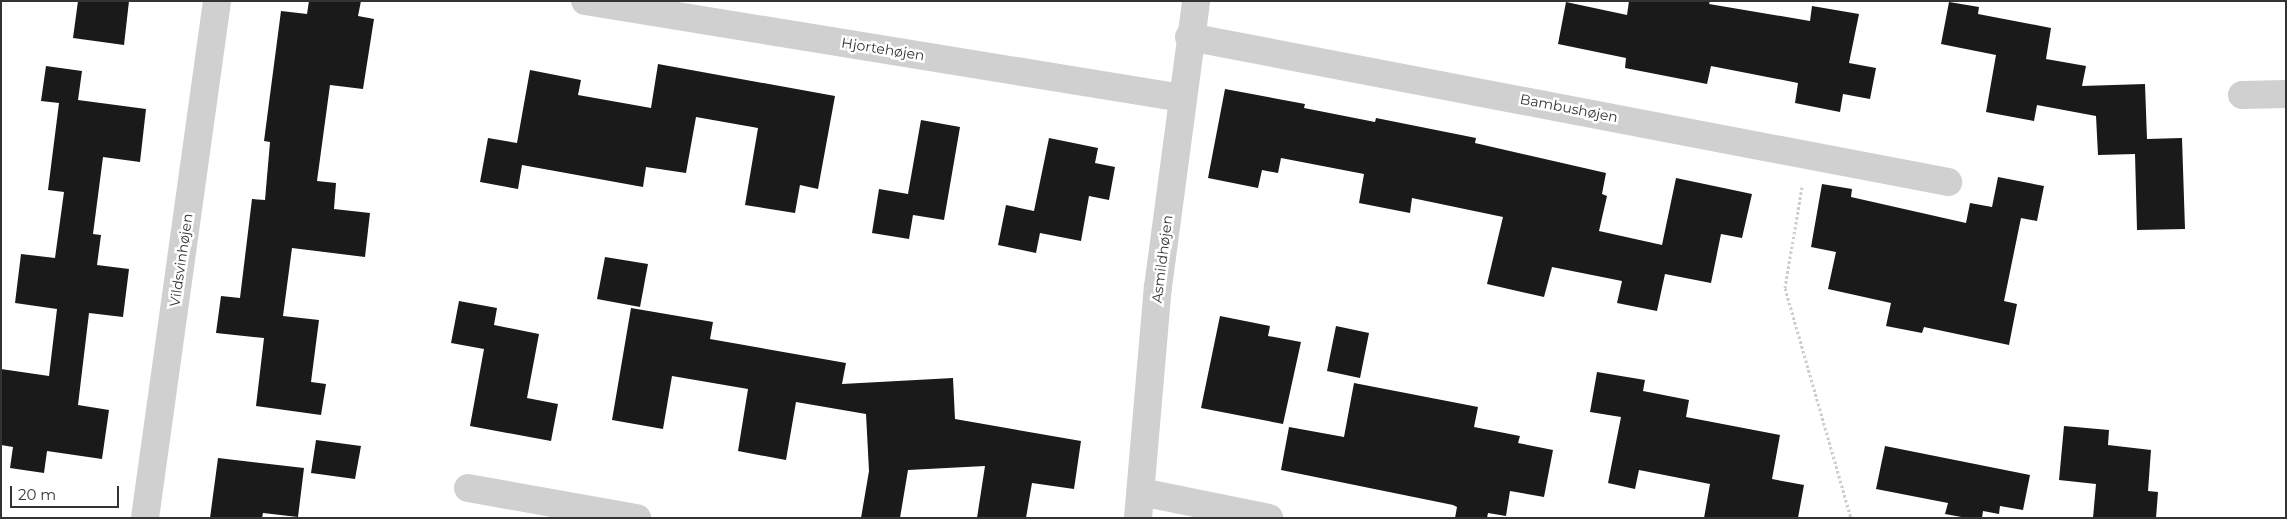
<!DOCTYPE html>
<html>
<head>
<meta charset="utf-8">
<style>
  body { margin:0 }
  #map { position:relative; width:2287px; height:519px; overflow:hidden; background:#fff; font-family:Montserrat,sans-serif }
  div>[style] { position:absolute }
  [style*='--x'] { left:calc(var(--x)*1px); top:calc(var(--y)*1px); width:calc(var(--w)*1px); rotate:calc(var(--a)*1deg) }
  .building>* { inset:0; background:#1a1a1a }
  .path>* { height:3px; margin-top:-1.5px; transform-origin:0; background:repeating-linear-gradient(90deg,#cdcdcd 0 2.5px,transparent 0 5px) }
  .minor>* { height:28px; margin:-14px; padding:0 14px; transform-origin:14px; border-radius:14px; background:#d0d0d0 }
  span { translate:-50% -50%; white-space:nowrap; text-align:center; line-height:1.15; -webkit-text-stroke:5px #fff; paint-order:stroke }
  .street-label { font-size:14px; color:#333 }
  .frame { position:absolute; inset:0; border:2px solid #333; pointer-events:none }
  .scale { position:absolute; left:10px; top:486px; width:109px; height:22px; box-sizing:border-box; border:2px solid #333; border-top:0; padding-left:6px; font-size:15px; line-height:18px; white-space:nowrap; color:#333; -webkit-text-stroke:4px #fff; paint-order:stroke }
</style>
</head>
<body>
<div id="map">
  <div class="building">
    <div style="clip-path:polygon(78px 1px,129px 1px,124px 45px,73px 38px)"></div>
    <div style="clip-path:polygon(309px 1px,361px 1px,358px 16px,374px 19px,363px 89px,330px 85px,317px 181px,336px 183px,334px 209px,370px 213px,365px 257px,292px 248px,283px 316px,319px 320px,311px 382px,326px 384px,321px 415px,256px 406px,264px 338px,216px 333px,221px 296px,240px 298px,252px 199px,265px 200px,270px 142px,264px 141px,281px 11px,307px 14px)"></div>
    <div style="clip-path:polygon(1629px 1px,1710px 1px,1709px 4px,1810px 21px,1812px 6px,1859px 14px,1849px 63px,1876px 68px,1870px 99px,1843px 94px,1840px 112px,1795px 103px,1798px 83px,1711px 66px,1707px 84px,1625px 68px,1626px 58px,1558px 44px,1566px 2px,1627px 15px)"></div>
    <div style="clip-path:polygon(1949px 2px,1979px 7px,1978px 14px,2051px 28px,2046px 59px,2086px 66px,2082px 86px,2145px 84px,2147px 139px,2182px 138px,2185px 229px,2137px 230px,2135px 154px,2098px 155px,2096px 116px,2037px 105px,2034px 121px,1986px 112px,1996px 55px,1941px 44px)"></div>
    <div style="clip-path:polygon(658px 64px,835px 96px,818px 189px,800px 185px,795px 213px,745px 205px,758px 128px,696px 117px,686px 173px,646px 167px,643px 187px,522px 165px,518px 189px,480px 182px,488px 138px,517px 143px,530px 70px,581px 80px,578px 95px,651px 108px)"></div>
    <div style="clip-path:polygon(46px 66px,82px 71px,78px 100px,146px 109px,140px 162px,103px 157px,93px 234px,101px 235px,97px 265px,129px 269px,123px 317px,89px 313px,78px 405px,109px 410px,102px 459px,47px 451px,44px 473px,10px 468px,13px 447px,1px 445px,1px 369px,49px 376px,57px 309px,15px 303px,21px 254px,55px 258px,64px 192px,48px 190px,59px 103px,41px 101px)"></div>
    <div style="clip-path:polygon(1225px 89px,1305px 104px,1304px 108px,1375px 122px,1376px 118px,1476px 138px,1475px 143px,1606px 173px,1602px 194px,1607px 196px,1599px 231px,1662px 245px,1676px 178px,1752px 194px,1742px 238px,1721px 234px,1711px 283px,1665px 274px,1657px 311px,1617px 303px,1622px 281px,1552px 267px,1544px 297px,1487px 284px,1503px 217px,1412px 198px,1410px 213px,1359px 203px,1364px 174px,1281px 158px,1278px 173px,1262px 170px,1258px 188px,1208px 178px)"></div>
    <div style="clip-path:polygon(921px 120px,960px 127px,944px 220px,913px 215px,909px 239px,872px 233px,879px 189px,908px 194px)"></div>
    <div style="clip-path:polygon(1049px 138px,1098px 148px,1095px 163px,1115px 167px,1109px 200px,1089px 196px,1081px 241px,1040px 233px,1036px 253px,998px 245px,1006px 205px,1034px 211px)"></div>
    <div style="clip-path:polygon(1998px 177px,2044px 186px,2037px 221px,2021px 218px,2004px 301px,2017px 304px,2009px 345px,1924px 327px,1922px 333px,1886px 326px,1891px 303px,1828px 289px,1836px 252px,1811px 247px,1822px 184px,1852px 189px,1851px 197px,1966px 223px,1970px 203px,1992px 207px)"></div>
    <div style="clip-path:polygon(605px 257px,648px 264px,640px 307px,597px 299px)"></div>
    <div style="clip-path:polygon(459px 301px,497px 308px,494px 325px,539px 334px,527px 398px,558px 404px,551px 441px,470px 426px,484px 349px,451px 343px)"></div>
    <div style="clip-path:polygon(631px 308px,713px 322px,710px 339px,846px 363px,842px 384px,953px 378px,955px 419px,1081px 441px,1074px 489px,1032px 483px,1026px 518px,977px 518px,985px 466px,908px 470px,900px 518px,861px 518px,869px 471px,866px 414px,796px 402px,786px 460px,738px 451px,748px 389px,672px 376px,663px 429px,612px 420px)"></div>
    <div style="clip-path:polygon(1220px 316px,1270px 326px,1268px 336px,1301px 342px,1283px 424px,1201px 408px)"></div>
    <div style="clip-path:polygon(1336px 326px,1369px 333px,1360px 378px,1327px 371px)"></div>
    <div style="clip-path:polygon(1597px 372px,1645px 380px,1643px 391px,1689px 400px,1686px 417px,1780px 435px,1772px 479px,1804px 485px,1798px 518px,1704px 518px,1710px 484px,1639px 470px,1635px 489px,1608px 483px,1621px 417px,1590px 412px)"></div>
    <div style="clip-path:polygon(1354px 383px,1478px 407px,1474px 427px,1520px 436px,1518px 443px,1553px 450px,1544px 497px,1510px 491px,1506px 516px,1488px 513px,1487px 518px,1455px 518px,1457px 507px,1453px 505px,1281px 470px,1289px 427px,1344px 437px)"></div>
    <div style="clip-path:polygon(2064px 426px,2109px 430px,2108px 445px,2151px 450px,2148px 491px,2158px 492px,2156px 518px,2093px 518px,2096px 484px,2059px 480px)"></div>
    <div style="clip-path:polygon(316px 440px,361px 446px,355px 479px,311px 473px)"></div>
    <div style="clip-path:polygon(1885px 446px,2030px 475px,2023px 510px,2000px 506px,1999px 514px,1983px 511px,1982px 518px,1967px 518px,1945px 514px,1948px 503px,1876px 489px)"></div>
    <div style="clip-path:polygon(218px 458px,304px 468px,298px 517px,263px 513px,262px 518px,210px 518px)"></div>
  </div>
  <div class="path">
    <div style="--x:1802;--y:187;--w:102;--a:99.6"></div>
    <div style="--x:1785;--y:288;--w:239;--a:74"></div>
  </div>
  <div class="minor">
    <div style="--x:585;--y:1;--w:605;--a:9.23"></div>
    <div style="--x:1189;--y:37;--w:773;--a:10.82"></div>
    <div style="--x:2242;--y:95;--w:44;--a:-1.3"></div>
    <div style="--x:468;--y:488;--w:172;--a:10.1"></div>
    <div style="--x:1141;--y:492;--w:131;--a:11.5"></div>
    <div style="--x:145;--y:518;--w:522;--a:-82.07"></div>
    <div style="--x:1138;--y:518;--w:232;--a:-85.1"></div>
    <div style="--x:1158;--y:287;--w:289;--a:-82.4"></div>
  </div>
  <div class="street-label">
    <span style="left:883px;top:49px;rotate:9deg">Hjortehøjen</span>
    <span style="left:1569px;top:108px;rotate:11deg">Bambushøjen</span>
    <span style="left:1162px;top:259px;rotate:-83deg">Asmildhøjen</span>
    <span style="left:181px;top:260px;rotate:-82deg">Vildsvinhøjen</span>
  </div>
  <div class="frame"></div>
  <div class="scale">20 m</div>
</div>
</body>
</html>
